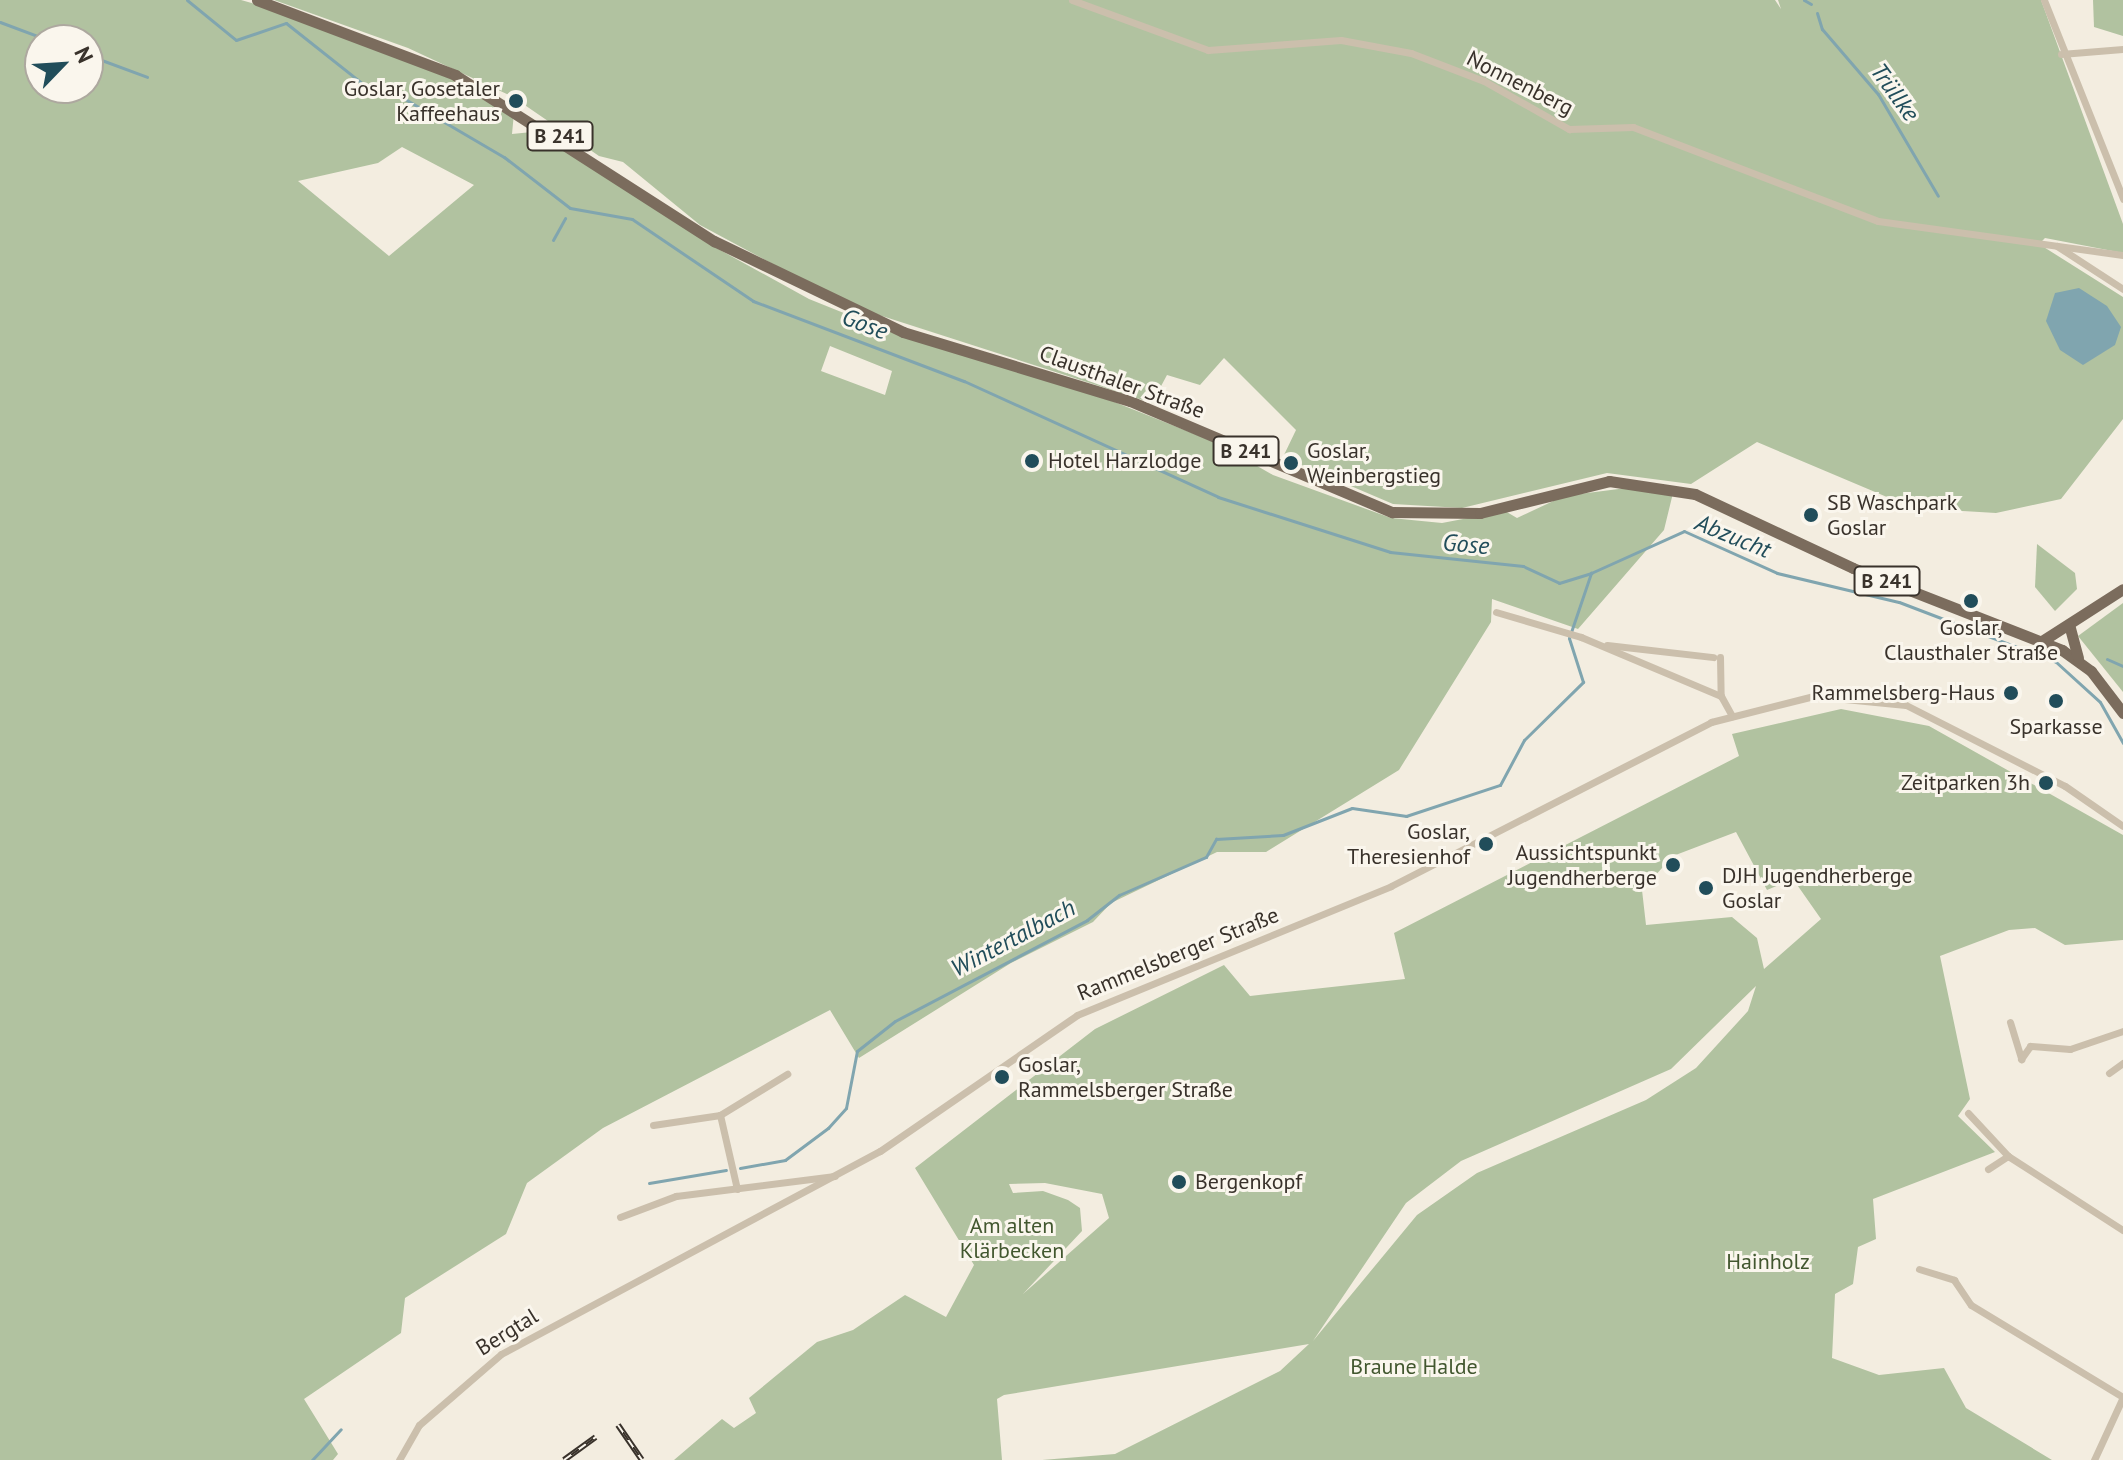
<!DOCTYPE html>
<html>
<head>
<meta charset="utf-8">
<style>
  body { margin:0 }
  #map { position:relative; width:2123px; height:1460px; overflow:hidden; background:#f3ede0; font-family:"PT Sans",sans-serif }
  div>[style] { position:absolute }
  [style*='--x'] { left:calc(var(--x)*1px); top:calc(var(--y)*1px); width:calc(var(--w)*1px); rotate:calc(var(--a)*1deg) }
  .green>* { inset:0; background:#b1c2a0 }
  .water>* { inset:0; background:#80a5af }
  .stream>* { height:3px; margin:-1.5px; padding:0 1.5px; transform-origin:1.5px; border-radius:1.5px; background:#80a5af }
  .street>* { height:7px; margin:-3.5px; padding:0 3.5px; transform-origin:3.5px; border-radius:3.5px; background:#cbbfac }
  .primary>* { height:11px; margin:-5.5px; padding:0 5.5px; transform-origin:5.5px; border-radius:5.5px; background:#7b6c5d }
  .rail>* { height:6px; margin-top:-3px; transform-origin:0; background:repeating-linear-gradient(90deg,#faf6ed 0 9px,#39322b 0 18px); box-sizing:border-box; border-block:2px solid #39322b }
  .dots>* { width:22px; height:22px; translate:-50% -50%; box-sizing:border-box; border:4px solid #faf6ed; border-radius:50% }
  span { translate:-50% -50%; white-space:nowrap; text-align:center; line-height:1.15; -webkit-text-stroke:6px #faf6ed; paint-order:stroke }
  .shield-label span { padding:2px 6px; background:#faf6ed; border:2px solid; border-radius:6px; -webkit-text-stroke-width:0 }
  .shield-label { font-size:20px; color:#39322b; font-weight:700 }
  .street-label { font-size:22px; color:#39322b }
  .poi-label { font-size:22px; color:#39322b }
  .right { translate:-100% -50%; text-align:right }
  .left { translate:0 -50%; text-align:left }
  .park-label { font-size:22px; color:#42572f }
  .water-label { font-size:24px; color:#214d5a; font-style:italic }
  .north { position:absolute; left:24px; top:24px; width:80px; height:80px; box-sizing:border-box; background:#faf6ed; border:2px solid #ada89f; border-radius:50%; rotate:65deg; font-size:22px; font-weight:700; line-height:32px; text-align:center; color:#39322b }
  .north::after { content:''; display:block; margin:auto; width:28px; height:36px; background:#214d5a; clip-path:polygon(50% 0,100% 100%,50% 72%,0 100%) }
</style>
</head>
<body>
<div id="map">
  <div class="green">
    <div style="clip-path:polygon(evenodd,0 0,241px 0,269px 8px,453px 79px,514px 113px,512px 134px,542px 131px,711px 245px,809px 299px,901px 336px,1097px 395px,1217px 443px,1273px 475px,1391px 518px,1442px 523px,1505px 511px,1517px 518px,1564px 496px,1642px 486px,1673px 493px,1664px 530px,1578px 629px,1492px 599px,1491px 622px,1399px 770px,1266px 852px,1217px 852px,1111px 903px,1093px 922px,1011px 963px,859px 1058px,830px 1010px,603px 1128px,527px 1183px,506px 1234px,405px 1298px,401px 1333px,304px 1399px,338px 1454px,333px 1460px,0 1460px,0 0,40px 40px,88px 40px,88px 88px,40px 88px,40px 40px,0 0,402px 147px,474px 185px,389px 256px,298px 181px,378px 163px,402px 147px,0 0,830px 346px,892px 371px,885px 395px,821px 371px,830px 346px)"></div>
    <div style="clip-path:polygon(274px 0,1775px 0,1781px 9px,1778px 0,2041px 0,2123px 224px,2123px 253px,2045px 238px,2039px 244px,2123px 297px,2123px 419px,2061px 499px,1996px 513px,1913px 508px,1757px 442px,1691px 484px,1607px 473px,1462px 508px,1393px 504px,1283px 457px,1296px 430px,1224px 358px,1200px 385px,1167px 375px,1152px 403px,851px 306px,700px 225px,623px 162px,599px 156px,513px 97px,408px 48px)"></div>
    <div style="clip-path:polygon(2093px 0,2123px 0,2123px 36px,2094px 27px)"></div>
    <div style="clip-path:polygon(2037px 544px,2075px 573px,2077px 589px,2055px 611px,2035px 587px)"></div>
    <div style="clip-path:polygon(2123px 603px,2123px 692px,2078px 636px)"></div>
    <div style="clip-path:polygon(evenodd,1841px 709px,1929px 726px,2123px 835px,2123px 940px,2065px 945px,2035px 928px,2009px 930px,1940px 956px,1970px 1099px,1958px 1116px,1995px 1152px,1873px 1199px,1876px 1239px,1858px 1247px,1853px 1284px,1835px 1294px,1832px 1358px,1879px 1375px,1944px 1368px,1966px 1408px,2052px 1460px,1042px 1460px,1115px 1454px,1280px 1371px,1309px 1344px,1004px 1395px,997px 1399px,1002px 1460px,674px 1460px,722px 1419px,734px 1428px,756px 1413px,749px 1398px,817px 1342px,853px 1330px,905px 1295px,946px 1317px,974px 1265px,915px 1168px,1095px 1029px,1224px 965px,1250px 996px,1405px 979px,1394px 933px,1739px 756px,1732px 734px,1841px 709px,1736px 832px,1767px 890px,1793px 879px,1821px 919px,1764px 969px,1757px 938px,1732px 917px,1646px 925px,1642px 890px,1673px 856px,1736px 832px,1841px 709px,1756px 986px,1748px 1011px,1696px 1068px,1646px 1100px,1477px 1173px,1417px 1215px,1313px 1341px,1406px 1203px,1461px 1161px,1671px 1069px,1756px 986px,1841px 709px,1045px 1183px,1102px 1194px,1109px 1218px,1023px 1294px,1082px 1231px,1080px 1208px,1068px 1200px,1043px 1191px,1013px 1193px,1009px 1184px,1045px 1183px)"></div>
  </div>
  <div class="water">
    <div style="clip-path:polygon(2079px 288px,2107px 306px,2121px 327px,2115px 345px,2083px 365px,2060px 350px,2046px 321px,2055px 293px)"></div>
  </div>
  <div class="stream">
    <div style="--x:187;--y:0;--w:63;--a:39.2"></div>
    <div style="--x:236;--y:40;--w:53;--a:-18.8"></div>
    <div style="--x:286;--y:23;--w:98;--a:38.4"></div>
    <div style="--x:363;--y:84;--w:31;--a:15"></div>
    <div style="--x:393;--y:92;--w:129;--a:30.4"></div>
    <div style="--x:504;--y:157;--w:83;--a:37.7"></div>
    <div style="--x:570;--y:208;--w:63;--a:10.1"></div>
    <div style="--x:632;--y:219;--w:146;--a:34.1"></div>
    <div style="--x:753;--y:301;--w:226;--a:20.8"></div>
    <div style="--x:964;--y:381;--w:279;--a:24.5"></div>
    <div style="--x:1218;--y:497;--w:181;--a:17.7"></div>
    <div style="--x:1390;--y:552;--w:134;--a:6"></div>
    <div style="--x:1523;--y:566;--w:40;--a:25"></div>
    <div style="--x:1559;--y:583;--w:34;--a:-17"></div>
    <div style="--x:1804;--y:0;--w:8;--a:30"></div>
    <div style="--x:1817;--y:13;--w:17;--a:73"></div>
    <div style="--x:1822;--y:29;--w:86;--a:49.3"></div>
    <div style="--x:1878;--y:94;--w:118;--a:59.5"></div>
    <div style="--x:0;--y:22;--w:51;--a:20.6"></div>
    <div style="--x:88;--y:55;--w:63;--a:20.4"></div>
    <div style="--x:553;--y:240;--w:25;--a:-61"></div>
    <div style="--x:2107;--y:659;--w:17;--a:24"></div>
    <div style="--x:740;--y:1168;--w:46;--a:-10.1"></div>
    <div style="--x:785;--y:1160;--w:54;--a:-36.7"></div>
    <div style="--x:828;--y:1128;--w:27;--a:-48"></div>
    <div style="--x:846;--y:1108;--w:58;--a:-79.1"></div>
    <div style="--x:857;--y:1051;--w:48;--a:-38.3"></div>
    <div style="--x:895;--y:1021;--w:217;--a:-27.7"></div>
    <div style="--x:1087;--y:920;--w:41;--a:-38"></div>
    <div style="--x:1119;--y:895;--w:95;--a:-23.6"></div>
    <div style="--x:1206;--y:857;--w:21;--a:-61"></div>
    <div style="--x:1216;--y:839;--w:67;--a:-3.4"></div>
    <div style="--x:1283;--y:835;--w:74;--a:-21.4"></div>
    <div style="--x:1352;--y:808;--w:55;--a:8.4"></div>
    <div style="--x:1406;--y:816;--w:99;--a:-18.3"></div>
    <div style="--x:1500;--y:785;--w:51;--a:-61.9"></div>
    <div style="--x:1524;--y:740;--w:83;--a:-44.5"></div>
    <div style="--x:1583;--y:682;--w:46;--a:-107.7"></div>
    <div style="--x:1569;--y:638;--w:69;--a:-71.3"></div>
    <div style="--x:1591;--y:573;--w:102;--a:-24.3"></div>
    <div style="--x:1684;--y:531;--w:102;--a:24.3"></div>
    <div style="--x:1777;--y:573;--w:125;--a:13.4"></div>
    <div style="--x:1899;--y:602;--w:168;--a:20.9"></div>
    <div style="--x:2056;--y:662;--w:59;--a:42.3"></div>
    <div style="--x:2100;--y:702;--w:47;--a:60.7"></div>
    <div style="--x:649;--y:1183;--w:78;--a:-9.6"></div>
    <div style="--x:312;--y:1460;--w:42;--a:-46.9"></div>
  </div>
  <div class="street">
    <div style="--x:1072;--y:0;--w:145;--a:20.2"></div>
    <div style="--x:1208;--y:50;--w:133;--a:-4.3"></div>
    <div style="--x:1341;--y:40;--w:71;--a:10.5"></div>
    <div style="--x:1411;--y:53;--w:78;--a:21"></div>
    <div style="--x:1484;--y:81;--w:98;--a:29.5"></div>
    <div style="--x:1569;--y:129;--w:64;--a:-1.8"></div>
    <div style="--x:1633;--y:127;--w:262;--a:21"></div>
    <div style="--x:1878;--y:221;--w:247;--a:7.9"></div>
    <div style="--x:2044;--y:0;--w:214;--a:68.3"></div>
    <div style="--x:2061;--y:54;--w:62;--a:-4.6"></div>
    <div style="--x:2057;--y:246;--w:79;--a:33.1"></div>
    <div style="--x:1496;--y:612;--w:89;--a:16.4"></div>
    <div style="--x:1581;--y:637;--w:152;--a:22.9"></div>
    <div style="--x:1721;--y:696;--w:23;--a:61"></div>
    <div style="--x:1607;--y:645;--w:107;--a:6.5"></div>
    <div style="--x:1720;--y:657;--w:39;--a:89"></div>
    <div style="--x:2010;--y:1022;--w:39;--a:73"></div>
    <div style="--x:2021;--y:1059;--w:16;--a:-55"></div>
    <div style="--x:2030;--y:1046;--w:40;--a:4.3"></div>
    <div style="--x:2070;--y:1049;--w:56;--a:-18.8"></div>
    <div style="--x:2109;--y:1073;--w:17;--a:-36"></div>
    <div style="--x:1968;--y:1113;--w:59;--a:47.1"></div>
    <div style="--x:2008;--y:1156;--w:137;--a:32.8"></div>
    <div style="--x:653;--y:1125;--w:68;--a:-8.5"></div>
    <div style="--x:1988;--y:1169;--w:24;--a:-33"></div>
    <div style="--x:737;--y:1189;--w:76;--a:-102.9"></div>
    <div style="--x:720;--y:1115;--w:79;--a:-31.5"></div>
    <div style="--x:620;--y:1217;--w:60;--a:-20.6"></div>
    <div style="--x:676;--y:1196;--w:160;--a:-7.2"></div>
    <div style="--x:1919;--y:1269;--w:37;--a:17"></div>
    <div style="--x:1954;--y:1280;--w:30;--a:56"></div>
    <div style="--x:1971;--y:1305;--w:178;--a:31.2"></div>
    <div style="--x:399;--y:1460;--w:40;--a:-60.3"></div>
    <div style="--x:419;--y:1425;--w:108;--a:-40.9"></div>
    <div style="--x:501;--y:1354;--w:430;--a:-28.2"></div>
    <div style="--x:880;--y:1151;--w:239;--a:-34.6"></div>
    <div style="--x:1077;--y:1015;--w:339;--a:-22.3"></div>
    <div style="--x:1391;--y:886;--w:360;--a:-27.1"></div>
    <div style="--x:1711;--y:722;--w:106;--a:-14.2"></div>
    <div style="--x:1814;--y:696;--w:92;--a:5.6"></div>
    <div style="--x:1906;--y:705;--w:178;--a:27"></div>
    <div style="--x:2065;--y:786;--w:70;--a:34.6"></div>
    <div style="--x:2094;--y:1460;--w:69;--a:-65.3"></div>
  </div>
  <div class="primary">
    <div style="--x:257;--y:0;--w:212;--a:20.7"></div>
    <div style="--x:455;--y:75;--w:308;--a:32.7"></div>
    <div style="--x:714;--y:241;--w:210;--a:25.7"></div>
    <div style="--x:903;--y:332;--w:237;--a:16.9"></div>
    <div style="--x:1130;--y:401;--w:285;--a:23"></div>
    <div style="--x:1392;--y:512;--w:88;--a:0.7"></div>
    <div style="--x:1480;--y:513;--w:133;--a:-13.9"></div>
    <div style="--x:1609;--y:481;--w:87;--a:8.6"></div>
    <div style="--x:1695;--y:494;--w:174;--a:25.1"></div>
    <div style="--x:1853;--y:568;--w:225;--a:21.4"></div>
    <div style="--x:2062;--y:650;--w:36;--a:36"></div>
    <div style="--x:2091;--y:671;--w:53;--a:52.7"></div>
    <div style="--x:2070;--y:628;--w:31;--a:75"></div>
    <div style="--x:2042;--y:641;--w:96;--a:-32.7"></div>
  </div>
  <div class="rail">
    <div style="--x:618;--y:1425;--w:42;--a:55.6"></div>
    <div style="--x:564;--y:1460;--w:39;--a:-36"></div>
  </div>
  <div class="dots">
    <div style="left:516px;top:101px;background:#214d5a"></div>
    <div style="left:1032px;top:461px;background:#214d5a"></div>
    <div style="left:1291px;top:463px;background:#214d5a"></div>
    <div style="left:1811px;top:515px;background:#214d5a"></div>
    <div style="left:1971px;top:601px;background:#214d5a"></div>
    <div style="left:2011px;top:693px;background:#214d5a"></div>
    <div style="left:2056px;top:701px;background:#214d5a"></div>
    <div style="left:2046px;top:783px;background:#214d5a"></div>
    <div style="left:1486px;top:844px;background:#214d5a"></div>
    <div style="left:1673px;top:865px;background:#214d5a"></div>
    <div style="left:1706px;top:888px;background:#214d5a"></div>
    <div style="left:1002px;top:1077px;background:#214d5a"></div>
    <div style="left:1179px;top:1182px;background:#214d5a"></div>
  </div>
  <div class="shield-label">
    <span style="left:560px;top:136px">B 241</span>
    <span style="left:1246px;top:451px">B 241</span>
    <span style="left:1887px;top:581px">B 241</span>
  </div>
  <div class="street-label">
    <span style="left:1520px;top:83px;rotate:27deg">Nonnenberg</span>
    <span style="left:1122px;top:382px;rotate:20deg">Clausthaler Straße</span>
    <span style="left:1178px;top:954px;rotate:-22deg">Rammelsberger Straße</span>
    <span style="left:507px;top:1332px;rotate:-32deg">Bergtal</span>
  </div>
  <div class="poi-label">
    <span class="right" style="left:500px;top:101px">Goslar, Gosetaler<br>Kaffeehaus</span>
    <span class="left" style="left:1307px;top:463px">Goslar,<br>Weinbergstieg</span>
    <span class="left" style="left:1048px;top:461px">Hotel Harzlodge</span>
    <span class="left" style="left:1827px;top:515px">SB Waschpark<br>Goslar</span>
    <span style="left:1971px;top:640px">Goslar,<br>Clausthaler Straße</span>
    <span class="right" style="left:1995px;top:693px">Rammelsberg-Haus</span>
    <span style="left:2056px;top:727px">Sparkasse</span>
    <span class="right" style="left:2030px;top:783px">Zeitparken 3h</span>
    <span class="right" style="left:1470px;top:844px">Goslar,<br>Theresienhof</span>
    <span class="right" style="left:1657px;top:865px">Aussichtspunkt<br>Jugendherberge</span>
    <span class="left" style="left:1722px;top:888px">DJH Jugendherberge<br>Goslar</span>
    <span class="left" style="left:1018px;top:1077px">Goslar,<br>Rammelsberger Straße</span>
    <span class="left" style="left:1195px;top:1182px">Bergenkopf</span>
  </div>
  <div class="park-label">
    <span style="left:1012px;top:1238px">Am alten<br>Klärbecken</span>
    <span style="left:1768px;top:1262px">Hainholz</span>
    <span style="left:1414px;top:1367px">Braune Halde</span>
  </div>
  <div class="water-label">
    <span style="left:1895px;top:92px;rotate:54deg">Trüllke</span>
    <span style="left:865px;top:324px;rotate:21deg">Gose</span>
    <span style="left:1733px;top:536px;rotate:22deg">Abzucht</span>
    <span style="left:1466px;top:544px;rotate:5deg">Gose</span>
    <span style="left:1013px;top:938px;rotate:-28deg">Wintertalbach</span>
  </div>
  <div class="north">N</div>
</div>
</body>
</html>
